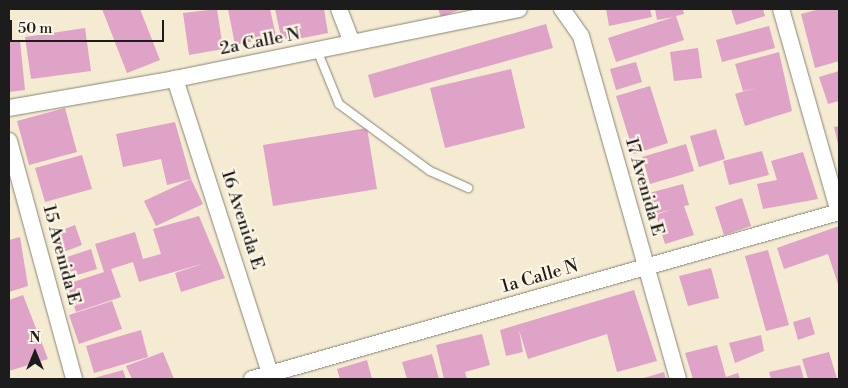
<!DOCTYPE html>
<html>
<head>
<meta charset="utf-8">
<style>
  body { margin:0 }
  #map { position:relative; width:848px; height:388px; overflow:hidden; background:#f5ebd2; font-family:"Libre Bodoni",serif }
  div>[style] { position:absolute }
  [style*='--x'] { left:calc(var(--x)*1px); top:calc(var(--y)*1px); width:calc(var(--w)*1px); rotate:calc(var(--a)*1deg) }
  .building>* { inset:0; background:#dea3c6 }
  .roads { filter:drop-shadow(0 0 1px #888477) drop-shadow(0 0 1px #888477) }
  .service>* { height:8px; margin:-4px; padding:0 4px; transform-origin:4px; border-radius:4px; background:#fff }
  .minor>* { height:16px; margin:-8px; padding:0 8px; transform-origin:8px; border-radius:8px; background:#fff }
  span { translate:-50% -50%; white-space:nowrap; text-align:center; line-height:1.15; -webkit-text-stroke:4.5px #fcf5e5; paint-order:stroke }
  .street-label { font-size:18px; color:#1c1c1c }
  .frame { position:absolute; inset:0; border:10px solid #1c1c1c; pointer-events:none }
  .north { position:absolute; left:10px; top:328px; width:50px; height:50px; -webkit-text-stroke:4px #fcf5e5; paint-order:stroke; rotate:0deg; font-size:14px; font-weight:700; line-height:20px; text-align:center; color:#1c1c1c }
  .north::after { content:''; display:block; margin:auto; width:18px; height:22px; background:#1c1c1c; clip-path:polygon(50% 0,100% 100%,50% 72%,0 100%) }
  .scale { position:absolute; left:10px; top:20px; width:154px; height:22px; box-sizing:border-box; border:2px solid #1c1c1c; border-top:0; padding-left:6px; font-size:15px; line-height:18px; white-space:nowrap; color:#1c1c1c; -webkit-text-stroke:4px #fcf5e5; paint-order:stroke }
</style>
</head>
<body>
<div id="map">
  <div class="building">
    <div style="clip-path:polygon(102px 9px,140px 9px,160px 60px,127px 73px)"></div>
    <div style="clip-path:polygon(217px 9px,223px 49px,189px 55px,183px 13px)"></div>
    <div style="clip-path:polygon(228px 9px,270px 9px,276px 36px,235px 45px)"></div>
    <div style="clip-path:polygon(275px 9px,324px 9px,328px 33px,282px 42px)"></div>
    <div style="clip-path:polygon(438px 9px,461px 9px,441px 17px)"></div>
    <div style="clip-path:polygon(606px 9px,650px 9px,652px 17px,609px 26px)"></div>
    <div style="clip-path:polygon(655px 9px,683px 9px,684px 14px,676px 16px,684px 40px,616px 62px,608px 38px,674px 17px,657px 20px)"></div>
    <div style="clip-path:polygon(731px 9px,763px 9px,765px 16px,736px 25px)"></div>
    <div style="clip-path:polygon(820px 9px,839px 9px,839px 61px,815px 68px,801px 14px)"></div>
    <div style="clip-path:polygon(546px 24px,553px 48px,374px 98px,368px 75px)"></div>
    <div style="clip-path:polygon(769px 26px,775px 48px,722px 62px,716px 40px)"></div>
    <div style="clip-path:polygon(85px 28px,91px 71px,31px 79px,25px 37px)"></div>
    <div style="clip-path:polygon(20px 41px,25px 90px,9px 92px,9px 42px)"></div>
    <div style="clip-path:polygon(698px 48px,702px 78px,674px 81px,670px 52px)"></div>
    <div style="clip-path:polygon(779px 52px,792px 111px,745px 126px,735px 94px,758px 87px,743px 91px,735px 64px)"></div>
    <div style="clip-path:polygon(636px 62px,642px 82px,616px 90px,610px 69px)"></div>
    <div style="clip-path:polygon(511px 69px,525px 128px,445px 148px,430px 88px)"></div>
    <div style="clip-path:polygon(839px 71px,839px 101px,828px 104px,819px 77px)"></div>
    <div style="clip-path:polygon(650px 86px,668px 143px,634px 154px,616px 96px)"></div>
    <div style="clip-path:polygon(65px 108px,77px 152px,29px 165px,17px 121px)"></div>
    <div style="clip-path:polygon(175px 122px,191px 179px,167px 185px,161px 159px,123px 167px,116px 134px)"></div>
    <div style="clip-path:polygon(839px 126px,839px 144px,838px 144px,834px 127px)"></div>
    <div style="clip-path:polygon(367px 128px,377px 189px,273px 206px,263px 145px)"></div>
    <div style="clip-path:polygon(716px 129px,725px 159px,699px 167px,690px 136px)"></div>
    <div style="clip-path:polygon(686px 144px,694px 171px,650px 184px,642px 157px)"></div>
    <div style="clip-path:polygon(762px 151px,769px 175px,729px 185px,723px 161px)"></div>
    <div style="clip-path:polygon(803px 152px,818px 199px,763px 209px,757px 184px,777px 180px,771px 161px)"></div>
    <div style="clip-path:polygon(82px 155px,92px 189px,45px 202px,35px 168px)"></div>
    <div style="clip-path:polygon(191px 179px,203px 204px,156px 226px,144px 201px)"></div>
    <div style="clip-path:polygon(683px 184px,689px 205px,684px 206px,694px 235px,665px 244px,656px 215px,672px 209px,655px 214px,649px 193px)"></div>
    <div style="clip-path:polygon(742px 198px,751px 226px,724px 235px,715px 207px)"></div>
    <div style="clip-path:polygon(199px 216px,225px 278px,181px 292px,175px 273px,205px 263px,139px 282px,133px 262px,111px 269px,121px 297px,76px 312px,67px 284px,104px 272px,95px 244px,135px 232px,143px 259px,161px 254px,153px 229px)"></div>
    <div style="clip-path:polygon(75px 225px,82px 245px,61px 253px,54px 233px)"></div>
    <div style="clip-path:polygon(839px 226px,839px 287px,828px 254px,784px 269px,777px 248px)"></div>
    <div style="clip-path:polygon(20px 237px,28px 286px,9px 292px,9px 240px)"></div>
    <div style="clip-path:polygon(91px 249px,97px 269px,64px 279px,58px 260px)"></div>
    <div style="clip-path:polygon(768px 250px,789px 325px,766px 331px,745px 256px)"></div>
    <div style="clip-path:polygon(711px 268px,719px 298px,688px 306px,679px 276px)"></div>
    <div style="clip-path:polygon(634px 290px,657px 361px,617px 372px,607px 334px,528px 359px,519px 330px,523px 352px,506px 356px,500px 330px)"></div>
    <div style="clip-path:polygon(23px 295px,48px 359px,9px 371px,9px 300px)"></div>
    <div style="clip-path:polygon(112px 301px,122px 329px,79px 344px,69px 315px)"></div>
    <div style="clip-path:polygon(810px 317px,815px 334px,798px 340px,793px 322px)"></div>
    <div style="clip-path:polygon(141px 330px,148px 357px,94px 373px,86px 346px)"></div>
    <div style="clip-path:polygon(482px 334px,490px 365px,465px 372px,467px 379px,444px 379px,436px 345px)"></div>
    <div style="clip-path:polygon(761px 335px,764px 351px,735px 363px,729px 343px)"></div>
    <div style="clip-path:polygon(717px 345px,726px 377px,738px 373px,740px 379px,693px 379px,685px 353px)"></div>
    <div style="clip-path:polygon(163px 352px,174px 379px,132px 379px,126px 366px)"></div>
    <div style="clip-path:polygon(829px 352px,837px 379px,808px 379px,802px 359px)"></div>
    <div style="clip-path:polygon(432px 354px,439px 379px,407px 379px,402px 362px)"></div>
    <div style="clip-path:polygon(367px 360px,372px 379px,340px 379px,337px 369px)"></div>
    <div style="clip-path:polygon(800px 365px,804px 379px,771px 379px,769px 372px)"></div>
    <div style="clip-path:polygon(123px 370px,126px 379px,94px 379px,94px 378px)"></div>
    <div style="clip-path:polygon(664px 372px,666px 379px,645px 379px,644px 378px)"></div>
  </div>
  <div class="roads">
    <div class="service">
      <div style="--x:317;--y:50;--w:58;--a:67.8"></div>
      <div style="--x:339;--y:104;--w:113;--a:36.4"></div>
      <div style="--x:430;--y:171;--w:42;--a:24.1"></div>
    </div>
    <div class="minor">
      <div style="--x:339;--y:9;--w:36;--a:69"></div>
      <div style="--x:562;--y:9;--w:33;--a:55"></div>
      <div style="--x:581;--y:36;--w:356;--a:74.2"></div>
      <div style="--x:781;--y:9;--w:211;--a:74.1"></div>
      <div style="--x:175;--y:79;--w:310;--a:72.1"></div>
      <div style="--x:9;--y:108;--w:169;--a:-9.9"></div>
      <div style="--x:175;--y:79;--w:351;--a:-11.5"></div>
      <div style="--x:9;--y:141;--w:247;--a:74.7"></div>
      <div style="--x:252;--y:379;--w:610;--a:-15.88"></div>
    </div>
  </div>
  <div class="street-label">
    <span style="left:260px;top:42px;rotate:-11deg">2a Calle N</span>
    <span style="left:644px;top:187px;rotate:74deg">17 Avenida E</span>
    <span style="left:242px;top:220px;rotate:72deg">16 Avenida E</span>
    <span style="left:61px;top:255px;rotate:75deg">15 Avenida E</span>
    <span style="left:540px;top:277px;rotate:-16deg">1a Calle N</span>
  </div>
  <div class="frame"></div>
  <div class="north">N</div>
  <div class="scale">50 m</div>
</div>
</body>
</html>
